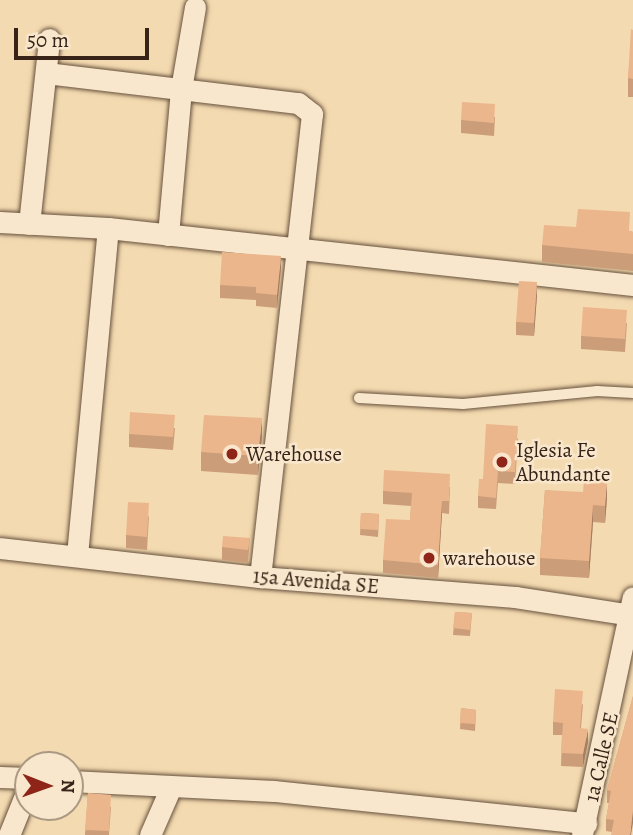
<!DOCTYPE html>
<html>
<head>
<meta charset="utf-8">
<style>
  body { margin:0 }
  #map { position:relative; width:633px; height:835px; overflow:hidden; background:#f4dab0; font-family:Alegreya,serif }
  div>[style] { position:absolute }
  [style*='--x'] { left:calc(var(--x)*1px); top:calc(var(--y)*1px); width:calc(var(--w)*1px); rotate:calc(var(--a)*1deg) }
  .roads { filter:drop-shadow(0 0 2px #66513d) drop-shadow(0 0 2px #66513d) }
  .service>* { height:10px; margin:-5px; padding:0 5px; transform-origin:5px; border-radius:5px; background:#f8e7cc }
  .minor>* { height:21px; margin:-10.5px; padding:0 10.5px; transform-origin:10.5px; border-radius:10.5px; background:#f8e7cc }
  .wall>* { inset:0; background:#cb9d79 }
  .shaded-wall>* { inset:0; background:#a57f63 }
  .building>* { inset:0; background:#ecb68d }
  .dots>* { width:19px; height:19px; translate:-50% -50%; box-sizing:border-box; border:4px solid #f8e7cc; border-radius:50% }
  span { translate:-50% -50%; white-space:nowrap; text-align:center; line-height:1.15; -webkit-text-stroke:5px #f8e7cc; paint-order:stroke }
  .poi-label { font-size:21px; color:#372317 }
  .left { translate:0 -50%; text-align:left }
  .street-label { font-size:21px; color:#372317 }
  .north { position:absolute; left:14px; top:751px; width:70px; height:70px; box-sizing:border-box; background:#f8e7cc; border:2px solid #ab9984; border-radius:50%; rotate:91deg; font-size:19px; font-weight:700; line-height:28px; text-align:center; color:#372317 }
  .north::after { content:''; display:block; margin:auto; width:24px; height:32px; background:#8f2418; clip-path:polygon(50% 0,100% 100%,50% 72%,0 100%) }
  .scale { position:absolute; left:14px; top:28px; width:135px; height:32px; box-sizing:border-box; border:4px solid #372317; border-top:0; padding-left:9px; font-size:21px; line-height:24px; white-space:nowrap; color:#372317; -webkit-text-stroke:5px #f8e7cc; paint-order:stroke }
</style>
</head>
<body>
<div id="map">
  <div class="roads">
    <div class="service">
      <div style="--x:359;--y:398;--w:104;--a:3.3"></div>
      <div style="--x:463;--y:404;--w:135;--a:-5.5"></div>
      <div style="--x:597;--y:391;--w:36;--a:3"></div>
    </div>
    <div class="minor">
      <div style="--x:46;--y:73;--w:254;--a:6.8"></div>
      <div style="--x:298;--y:103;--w:18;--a:38"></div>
      <div style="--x:312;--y:114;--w:466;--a:96.4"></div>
      <div style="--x:0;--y:222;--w:108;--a:3.2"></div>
      <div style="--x:108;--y:228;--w:528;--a:6.2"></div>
      <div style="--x:29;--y:224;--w:186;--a:-83.8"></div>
      <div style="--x:168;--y:235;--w:147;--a:-84.9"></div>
      <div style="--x:181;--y:89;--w:83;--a:-80.3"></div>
      <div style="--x:0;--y:548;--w:262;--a:6.4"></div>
      <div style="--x:260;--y:577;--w:256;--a:4.5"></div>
      <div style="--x:515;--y:597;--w:117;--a:8.8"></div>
      <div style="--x:77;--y:555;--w:328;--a:-84.6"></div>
      <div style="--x:0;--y:777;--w:28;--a:2"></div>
      <div style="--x:70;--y:781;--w:204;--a:2.8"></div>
      <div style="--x:274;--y:791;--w:314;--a:5.9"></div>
      <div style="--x:582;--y:834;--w:242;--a:-77.9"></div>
      <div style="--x:9;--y:835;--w:51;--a:-68"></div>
      <div style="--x:150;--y:835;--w:52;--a:-66.4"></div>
    </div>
  </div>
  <div class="wall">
    <div style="clip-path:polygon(633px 30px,633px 97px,628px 97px,628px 78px)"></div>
    <div style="clip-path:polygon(495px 117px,494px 136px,461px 133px,461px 120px)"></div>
    <div style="clip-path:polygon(630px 231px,633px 232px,633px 271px,542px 262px,542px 245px)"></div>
    <div style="clip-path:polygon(281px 269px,277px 308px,256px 306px,256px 300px,220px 298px,220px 285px)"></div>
    <div style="clip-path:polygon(537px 295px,534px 336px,516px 335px,516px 322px)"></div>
    <div style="clip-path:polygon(627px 323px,625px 352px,581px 349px,581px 336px)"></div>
    <div style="clip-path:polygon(175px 428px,173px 450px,129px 447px,129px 434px)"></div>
    <div style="clip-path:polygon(262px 437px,258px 475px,201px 471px,201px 452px)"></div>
    <div style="clip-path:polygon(518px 438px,515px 484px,498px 483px,496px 509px,478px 508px,478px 496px,483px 479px)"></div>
    <div style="clip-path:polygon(450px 487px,449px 514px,442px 513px,438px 578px,383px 573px,383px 560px,410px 520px,411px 506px,383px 504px,383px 491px)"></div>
    <div style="clip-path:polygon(545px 490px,607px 498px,605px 523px,593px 522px,589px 578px,540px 575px,540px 558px)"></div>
    <div style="clip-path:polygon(361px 513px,379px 514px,378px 537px,360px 535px)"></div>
    <div style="clip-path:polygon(149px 516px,147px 550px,126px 548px,126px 535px)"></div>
    <div style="clip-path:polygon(250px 538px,248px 563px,222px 560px,222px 547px)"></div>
    <div style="clip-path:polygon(455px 612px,472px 613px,470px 636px,453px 635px)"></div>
    <div style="clip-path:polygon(633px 696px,633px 823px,612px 832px,606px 831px,606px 819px,609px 803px,607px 803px,607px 790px)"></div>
    <div style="clip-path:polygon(583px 704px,581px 728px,588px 742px,583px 767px,561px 766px,562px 735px,553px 735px,553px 722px)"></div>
    <div style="clip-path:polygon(461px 708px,476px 710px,475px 731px,460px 729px)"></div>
    <div style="clip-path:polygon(88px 793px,111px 807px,109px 835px,85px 835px)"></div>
  </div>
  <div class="shaded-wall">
    <div style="clip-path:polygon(281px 256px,281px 269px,277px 308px,277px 295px)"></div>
    <div style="clip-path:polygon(537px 282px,537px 295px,534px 336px,534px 323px)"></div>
    <div style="clip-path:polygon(262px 418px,262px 437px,258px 475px,258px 456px)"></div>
    <div style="clip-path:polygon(607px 480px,607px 498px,605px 523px,605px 506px)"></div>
    <div style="clip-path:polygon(442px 501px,442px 513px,438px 578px,438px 565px)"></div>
    <div style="clip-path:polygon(593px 505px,593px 522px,589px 578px,589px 561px)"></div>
    <div style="clip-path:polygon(588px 729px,588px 742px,583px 767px,583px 754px)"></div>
    <div style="clip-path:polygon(633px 810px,633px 823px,631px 835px,630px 835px)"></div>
  </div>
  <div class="building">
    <div style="clip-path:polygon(631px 29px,633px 30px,633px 79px,628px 78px)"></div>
    <div style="clip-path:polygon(462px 102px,495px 104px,494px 123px,461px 120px)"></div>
    <div style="clip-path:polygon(578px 209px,630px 212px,629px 231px,633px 232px,633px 254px,542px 245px,544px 225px,576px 227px)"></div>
    <div style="clip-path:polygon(222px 252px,281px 256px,277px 295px,256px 293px,256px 287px,220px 285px)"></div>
    <div style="clip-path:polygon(519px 281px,537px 282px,534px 323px,516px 322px)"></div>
    <div style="clip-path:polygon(583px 307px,627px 310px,625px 339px,581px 336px)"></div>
    <div style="clip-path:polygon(130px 412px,175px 415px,173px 437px,129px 434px)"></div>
    <div style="clip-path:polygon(204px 415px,262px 418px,258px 456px,201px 452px)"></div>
    <div style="clip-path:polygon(486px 424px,518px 426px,515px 472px,498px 471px,496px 498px,478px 496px,479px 479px,483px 479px)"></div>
    <div style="clip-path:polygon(384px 470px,450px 474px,449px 501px,442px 501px,438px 565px,383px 560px,386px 519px,410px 520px,412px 493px,383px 491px)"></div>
    <div style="clip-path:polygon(584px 479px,607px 480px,605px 506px,593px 505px,589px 561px,540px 558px,545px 490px,583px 492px)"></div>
    <div style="clip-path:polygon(128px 502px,149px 503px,147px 537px,126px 535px)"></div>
    <div style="clip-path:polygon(361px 513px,379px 514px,378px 530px,360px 529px)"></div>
    <div style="clip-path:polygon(223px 536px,250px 538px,248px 550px,222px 547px)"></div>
    <div style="clip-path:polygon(455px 612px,472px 613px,470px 630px,453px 628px)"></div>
    <div style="clip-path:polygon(555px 689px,583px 691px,580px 728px,588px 729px,583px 754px,561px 753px,563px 723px,553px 722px)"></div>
    <div style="clip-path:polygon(633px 696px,633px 810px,630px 835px,611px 835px,614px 820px,606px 819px,611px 791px,607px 790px)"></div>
    <div style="clip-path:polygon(461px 708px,476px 710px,475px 724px,460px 723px)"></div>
    <div style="clip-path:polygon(88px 793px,111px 795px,109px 831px,85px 830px)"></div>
  </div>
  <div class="dots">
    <div style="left:232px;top:454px;background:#8f2418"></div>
    <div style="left:502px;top:462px;background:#8f2418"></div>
    <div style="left:429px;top:558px;background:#8f2418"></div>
  </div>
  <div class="poi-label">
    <span class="left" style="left:516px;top:462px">Iglesia Fe<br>Abundante</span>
    <span class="left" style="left:246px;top:454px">Warehouse</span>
    <span class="left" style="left:443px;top:558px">warehouse</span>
  </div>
  <div class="street-label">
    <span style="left:316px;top:581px;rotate:5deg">15a Avenida SE</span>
    <span style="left:601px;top:757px;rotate:-77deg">1a Calle SE</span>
  </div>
  <div class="north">N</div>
  <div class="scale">50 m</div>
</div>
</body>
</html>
